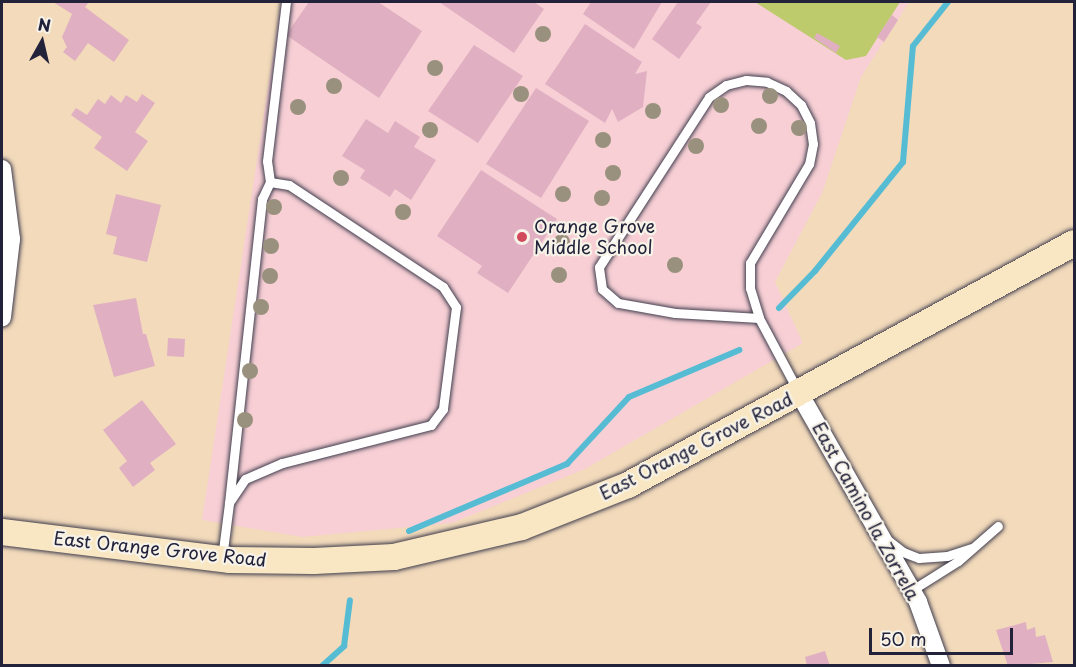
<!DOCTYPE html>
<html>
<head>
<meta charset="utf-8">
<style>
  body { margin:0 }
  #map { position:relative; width:1076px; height:667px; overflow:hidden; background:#f2dabb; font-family:"Playpen Sans",sans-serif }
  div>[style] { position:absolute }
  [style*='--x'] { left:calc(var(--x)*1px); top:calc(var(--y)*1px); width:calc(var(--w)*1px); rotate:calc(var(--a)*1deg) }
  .built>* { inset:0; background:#f7cfd5 }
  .green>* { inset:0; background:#bdcb6d }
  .stream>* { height:6px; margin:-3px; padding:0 3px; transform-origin:3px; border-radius:3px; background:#56bcd4 }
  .building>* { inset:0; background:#e0b0c2 }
  .roads { filter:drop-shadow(0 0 2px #413e4e) drop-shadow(0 0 2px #413e4e) }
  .service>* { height:9px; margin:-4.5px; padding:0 4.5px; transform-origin:4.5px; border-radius:4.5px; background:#fff }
  .minor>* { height:18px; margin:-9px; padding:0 9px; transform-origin:9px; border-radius:9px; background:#fff }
  .secondary>* { height:26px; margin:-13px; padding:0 13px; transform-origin:13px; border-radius:13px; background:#f9e7c3 }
  .trees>* { width:16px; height:16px; margin:-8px; border-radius:50%; background:#99917d }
  .dots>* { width:16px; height:16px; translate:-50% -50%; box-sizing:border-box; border:3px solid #f7f3e8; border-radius:50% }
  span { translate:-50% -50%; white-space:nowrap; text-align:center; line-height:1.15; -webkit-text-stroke:4.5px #f7f3e8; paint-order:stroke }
  .poi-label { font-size:18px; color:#22223b }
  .left { translate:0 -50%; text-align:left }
  .street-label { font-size:18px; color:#22223b }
  .frame { position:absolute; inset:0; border:3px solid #22223b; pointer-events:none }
  .north { position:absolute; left:12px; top:12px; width:60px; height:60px; -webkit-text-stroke:4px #f7f3e8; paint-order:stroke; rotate:8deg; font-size:16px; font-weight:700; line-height:24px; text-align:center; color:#22223b }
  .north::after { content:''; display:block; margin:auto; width:21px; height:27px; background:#22223b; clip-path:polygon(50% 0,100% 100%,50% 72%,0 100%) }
  .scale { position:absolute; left:869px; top:628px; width:144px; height:27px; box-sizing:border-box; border:3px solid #22223b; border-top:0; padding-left:8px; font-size:18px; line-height:21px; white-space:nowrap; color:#22223b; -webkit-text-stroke:4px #f7f3e8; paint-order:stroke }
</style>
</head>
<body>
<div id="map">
  <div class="built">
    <div style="clip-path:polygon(281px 2px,909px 2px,861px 77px,822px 193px,775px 282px,803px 343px,585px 469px,452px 523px,302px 537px,202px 520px)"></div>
  </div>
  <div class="green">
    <div style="clip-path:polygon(755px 2px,900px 2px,866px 56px,846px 60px)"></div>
  </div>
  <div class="stream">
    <div style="--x:779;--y:308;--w:52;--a:-45.8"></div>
    <div style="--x:815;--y:271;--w:140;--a:-51.1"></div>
    <div style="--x:903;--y:162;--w:116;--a:-85.1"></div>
    <div style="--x:913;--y:46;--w:56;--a:-51.5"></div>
    <div style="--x:409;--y:531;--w:172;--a:-23"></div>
    <div style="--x:567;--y:464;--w:91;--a:-47.2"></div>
    <div style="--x:629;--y:397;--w:120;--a:-23.1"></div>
    <div style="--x:322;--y:666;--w:30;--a:-42"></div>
    <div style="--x:344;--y:646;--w:46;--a:-82.6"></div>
  </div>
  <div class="building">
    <div style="clip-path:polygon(53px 2px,89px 2px,85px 7px,129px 40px,114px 62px,88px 43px,75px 61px,63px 52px,67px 47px,62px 37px,72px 14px)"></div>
    <div style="clip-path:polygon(309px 2px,378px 2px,422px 31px,379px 98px,286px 35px)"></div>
    <div style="clip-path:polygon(439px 2px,534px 2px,544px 9px,514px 53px)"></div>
    <div style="clip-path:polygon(591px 2px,662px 2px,634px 49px,583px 14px)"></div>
    <div style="clip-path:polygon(678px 2px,711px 2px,696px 23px,702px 27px,679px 59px,652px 39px)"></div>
    <div style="clip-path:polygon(892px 15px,898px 20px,884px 42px,877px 37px)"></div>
    <div style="clip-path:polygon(585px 24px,642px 62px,635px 74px,647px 71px,643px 107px,618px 122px,612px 109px,605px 123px,545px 84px)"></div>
    <div style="clip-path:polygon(817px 33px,840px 46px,836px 53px,814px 38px)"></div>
    <div style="clip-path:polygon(474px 45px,523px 76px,478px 143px,428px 111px)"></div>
    <div style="clip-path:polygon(536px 88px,589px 121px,541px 198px,486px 164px)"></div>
    <div style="clip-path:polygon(142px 94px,155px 103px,135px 132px,148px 141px,127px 171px,94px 148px,102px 137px,71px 115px,76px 108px,87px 115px,98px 99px,105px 104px,111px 95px,121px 103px,126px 95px,137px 102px)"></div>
    <div style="clip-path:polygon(366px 119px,388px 133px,395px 121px,420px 137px,414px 147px,436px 160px,411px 200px,395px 189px,390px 197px,360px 178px,365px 170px,342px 156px)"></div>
    <div style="clip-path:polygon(481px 170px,557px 219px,508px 293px,477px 273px,482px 266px,437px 236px)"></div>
    <div style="clip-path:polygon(116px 194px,161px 205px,147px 262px,113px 254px,117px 237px,106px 234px)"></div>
    <div style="clip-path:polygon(136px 298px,143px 334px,146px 334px,155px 366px,114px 377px,93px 305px)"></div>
    <div style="clip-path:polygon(168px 338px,185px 339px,184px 357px,167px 356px)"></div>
    <div style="clip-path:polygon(142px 400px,176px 444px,150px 463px,155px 470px,133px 487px,119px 468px,127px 461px,103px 430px)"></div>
    <div style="clip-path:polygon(1026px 622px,1027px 630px,1035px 627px,1036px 637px,1045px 635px,1053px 662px,1008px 666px,996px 630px)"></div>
    <div style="clip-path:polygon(825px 651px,830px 666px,807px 666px,805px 657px)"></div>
  </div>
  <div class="roads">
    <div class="service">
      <div style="--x:270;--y:182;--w:19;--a:9"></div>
      <div style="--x:289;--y:185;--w:185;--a:33.5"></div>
      <div style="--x:443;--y:287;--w:24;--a:57"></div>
      <div style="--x:456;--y:307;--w:103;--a:97.3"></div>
      <div style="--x:443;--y:409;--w:20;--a:127"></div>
      <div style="--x:431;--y:425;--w:154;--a:165.7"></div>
      <div style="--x:282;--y:463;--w:40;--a:156.6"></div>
      <div style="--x:245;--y:479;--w:29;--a:124"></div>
      <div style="--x:229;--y:503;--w:306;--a:-83.8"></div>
      <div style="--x:262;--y:199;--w:19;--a:-65"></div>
      <div style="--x:270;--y:182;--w:21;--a:-98"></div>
      <div style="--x:267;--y:161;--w:160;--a:-83.2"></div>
      <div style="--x:759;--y:318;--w:84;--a:-176.6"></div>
      <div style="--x:675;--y:313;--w:58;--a:-170"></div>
      <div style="--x:618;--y:303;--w:21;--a:-139"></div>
      <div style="--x:602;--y:289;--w:22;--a:-98"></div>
      <div style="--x:599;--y:267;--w:202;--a:-57.1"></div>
      <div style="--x:709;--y:97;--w:21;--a:-35"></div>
      <div style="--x:726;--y:85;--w:21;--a:-14"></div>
      <div style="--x:746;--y:80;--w:21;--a:5"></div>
      <div style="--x:767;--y:82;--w:21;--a:25"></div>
      <div style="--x:786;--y:91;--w:21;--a:43"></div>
      <div style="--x:801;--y:105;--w:20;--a:63"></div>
      <div style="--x:810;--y:123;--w:21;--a:82"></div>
      <div style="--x:813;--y:144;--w:20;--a:101"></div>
      <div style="--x:809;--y:164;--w:115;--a:120.8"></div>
      <div style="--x:750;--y:263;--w:25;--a:90"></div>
      <div style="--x:750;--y:288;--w:31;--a:73"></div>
      <div style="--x:759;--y:318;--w:83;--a:61.9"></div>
      <div style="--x:889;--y:541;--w:18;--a:38"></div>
      <div style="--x:903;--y:552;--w:17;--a:21"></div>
      <div style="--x:919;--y:558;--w:28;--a:-4"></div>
      <div style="--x:947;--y:556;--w:25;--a:-18"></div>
      <div style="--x:222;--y:558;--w:55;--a:-82.7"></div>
      <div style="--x:912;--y:590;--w:54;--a:-32.2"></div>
      <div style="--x:958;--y:561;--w:53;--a:-41.2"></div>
    </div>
    <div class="minor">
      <div style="--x:2;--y:169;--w:71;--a:82.7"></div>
      <div style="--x:11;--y:239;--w:79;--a:96.6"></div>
      <div style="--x:799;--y:393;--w:241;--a:60.3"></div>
      <div style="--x:918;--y:602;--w:68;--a:70.2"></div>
    </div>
    <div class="secondary">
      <div style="--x:2;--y:532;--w:230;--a:7"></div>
      <div style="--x:230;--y:560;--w:84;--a:0.7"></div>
      <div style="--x:314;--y:561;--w:80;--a:-2.9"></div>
      <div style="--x:394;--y:557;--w:131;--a:-13.2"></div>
      <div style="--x:522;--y:527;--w:114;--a:-21.6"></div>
      <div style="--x:628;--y:485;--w:507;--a:-28.48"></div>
    </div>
  </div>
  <div class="trees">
    <div style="left:543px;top:34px"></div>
    <div style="left:435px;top:68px"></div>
    <div style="left:334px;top:86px"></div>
    <div style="left:521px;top:94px"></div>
    <div style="left:770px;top:96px"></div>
    <div style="left:721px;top:105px"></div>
    <div style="left:298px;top:107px"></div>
    <div style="left:653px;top:111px"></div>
    <div style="left:759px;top:126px"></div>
    <div style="left:799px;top:128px"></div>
    <div style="left:430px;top:130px"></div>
    <div style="left:603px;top:140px"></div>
    <div style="left:696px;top:146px"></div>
    <div style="left:613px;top:173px"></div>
    <div style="left:341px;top:178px"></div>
    <div style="left:563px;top:194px"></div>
    <div style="left:602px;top:198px"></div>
    <div style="left:274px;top:207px"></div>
    <div style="left:403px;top:212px"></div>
    <div style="left:562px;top:242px"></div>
    <div style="left:271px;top:246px"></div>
    <div style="left:675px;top:265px"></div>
    <div style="left:559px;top:275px"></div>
    <div style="left:270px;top:276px"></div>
    <div style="left:261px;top:307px"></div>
    <div style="left:250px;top:371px"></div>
    <div style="left:245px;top:420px"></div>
  </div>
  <div class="dots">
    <div style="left:522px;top:237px;background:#d1495b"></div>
  </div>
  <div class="poi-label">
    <span class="left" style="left:534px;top:237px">Orange Grove<br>Middle School</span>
  </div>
  <div class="street-label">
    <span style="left:696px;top:446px;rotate:-27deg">East Orange Grove Road</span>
    <span style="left:866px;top:511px;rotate:61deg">East Camino la Zorrela</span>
    <span style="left:160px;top:549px;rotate:6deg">East Orange Grove Road</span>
  </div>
  <div class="frame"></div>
  <div class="north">N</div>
  <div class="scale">50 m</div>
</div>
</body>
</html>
